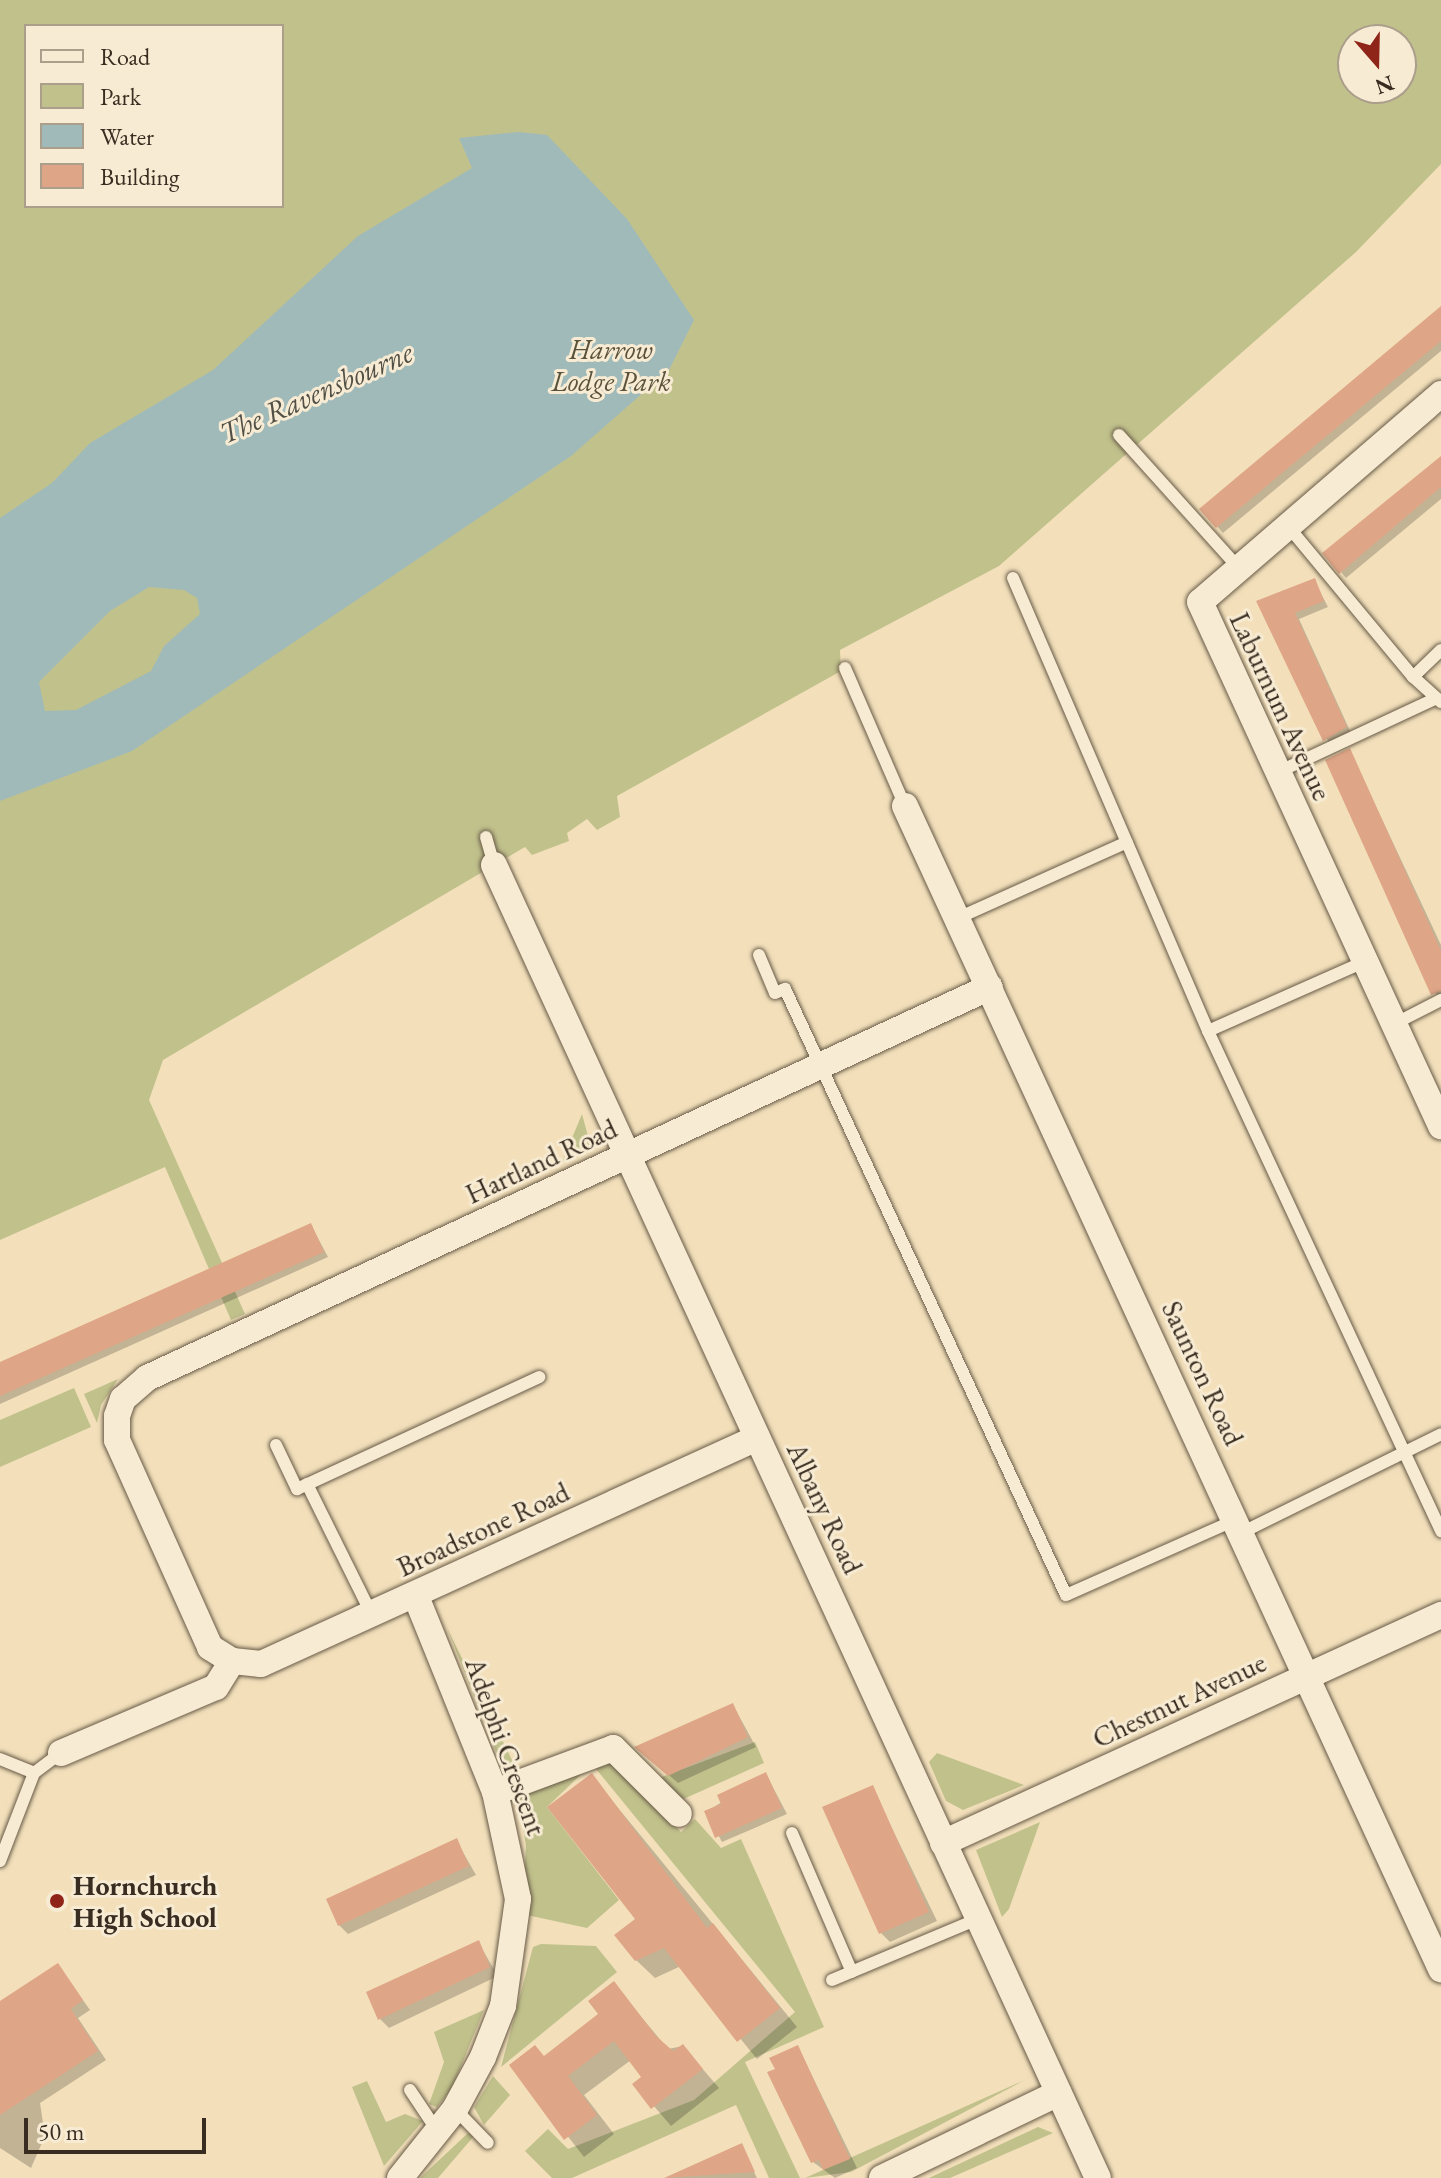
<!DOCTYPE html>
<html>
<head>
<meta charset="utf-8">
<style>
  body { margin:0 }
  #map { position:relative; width:1441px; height:2178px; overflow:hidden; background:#f3e0bb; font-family:"EB Garamond",serif }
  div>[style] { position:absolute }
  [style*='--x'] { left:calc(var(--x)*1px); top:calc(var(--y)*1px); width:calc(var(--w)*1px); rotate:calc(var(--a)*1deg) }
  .green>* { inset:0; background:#c1c18c }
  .water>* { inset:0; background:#a0baba }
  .shadow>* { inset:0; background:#0003 }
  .building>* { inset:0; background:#dfa587 }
  .roads { filter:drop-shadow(0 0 2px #675a47) drop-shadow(0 0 2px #675a47) }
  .service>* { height:12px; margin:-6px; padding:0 6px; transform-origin:6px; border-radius:6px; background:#f7ebd3 }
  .minor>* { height:26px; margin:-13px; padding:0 13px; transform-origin:13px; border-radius:13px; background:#f7ebd3 }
  .dots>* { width:22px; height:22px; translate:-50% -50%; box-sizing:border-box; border:4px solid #f7ebd3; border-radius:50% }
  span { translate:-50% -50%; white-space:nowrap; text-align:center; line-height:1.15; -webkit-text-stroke:6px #f7ebd3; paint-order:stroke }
  .park-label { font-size:28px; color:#5a523b; font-style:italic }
  .street-label { font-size:28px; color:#382d20 }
  .poi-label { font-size:28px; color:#382d20; font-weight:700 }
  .left { translate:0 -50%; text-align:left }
  .water-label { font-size:30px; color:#525046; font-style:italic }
  .legend { position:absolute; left:24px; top:24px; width:260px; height:184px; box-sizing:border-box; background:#f7ebd3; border:2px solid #ab9f8b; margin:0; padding:10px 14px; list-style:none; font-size:24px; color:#382d20 }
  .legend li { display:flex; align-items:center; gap:16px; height:40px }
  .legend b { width:40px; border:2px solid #ab9f8b }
  .north { position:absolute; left:1337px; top:24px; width:80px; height:80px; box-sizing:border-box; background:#f7ebd3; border:2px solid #ab9f8b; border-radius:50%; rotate:160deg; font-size:22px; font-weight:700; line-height:32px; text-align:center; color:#382d20 }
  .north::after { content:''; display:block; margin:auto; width:28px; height:36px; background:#8f2418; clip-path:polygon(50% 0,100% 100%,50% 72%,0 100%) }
  .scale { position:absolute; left:24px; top:2118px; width:182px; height:36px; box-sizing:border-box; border:4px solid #382d20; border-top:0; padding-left:10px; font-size:24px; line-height:28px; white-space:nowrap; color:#382d20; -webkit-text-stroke:6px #f7ebd3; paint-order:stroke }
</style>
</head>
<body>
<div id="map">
  <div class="green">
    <div style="clip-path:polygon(evenodd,0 0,1441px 0,1441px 164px,1356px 252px,999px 566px,840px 650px,841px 671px,617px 796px,620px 817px,597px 830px,587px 819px,567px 833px,569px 841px,532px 855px,525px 847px,163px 1060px,149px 1100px,245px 1314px,231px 1320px,165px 1167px,0 1240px,0 0,26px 26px,282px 26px,282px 206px,26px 206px,26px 26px,0 0,1353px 40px,1401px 40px,1401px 88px,1353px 88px,1353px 40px)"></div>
    <div style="clip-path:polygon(582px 1114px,591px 1147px,562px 1162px)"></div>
    <div style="clip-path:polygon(118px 1379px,101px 1405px,97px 1423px,84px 1394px)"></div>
    <div style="clip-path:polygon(74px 1388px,91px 1427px,0 1467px,0 1420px)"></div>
    <div style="clip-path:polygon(447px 1628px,518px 1772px,501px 1764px)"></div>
    <div style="clip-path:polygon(755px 1742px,764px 1763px,679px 1801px,659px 1778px)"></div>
    <div style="clip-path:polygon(937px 1753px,1024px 1785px,963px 1810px,946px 1801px,929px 1762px)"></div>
    <div style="clip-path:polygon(611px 1757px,681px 1832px,695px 1819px,721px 1848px,741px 1839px,824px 2027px,745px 2062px,800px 2178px,769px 2178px,736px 2105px,572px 2178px,552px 2178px,525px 2151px,548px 2129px,568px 2149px,694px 2100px,795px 2012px,592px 1764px,547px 1807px,619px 1900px,587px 1928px,522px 1914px,526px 1846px,518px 1797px,527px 1788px)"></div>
    <div style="clip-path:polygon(1040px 1822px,1009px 1909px,1002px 1917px,976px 1850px)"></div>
    <div style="clip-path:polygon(541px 1944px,596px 1946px,617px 1972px,501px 2067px,533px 1947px)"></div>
    <div style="clip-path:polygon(484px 2010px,452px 2088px,437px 2107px,429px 2104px,444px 2062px,434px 2032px)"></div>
    <div style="clip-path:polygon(493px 2076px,510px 2095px,484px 2125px,474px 2107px)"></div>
    <div style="clip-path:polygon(1025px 2080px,851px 2172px,805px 2178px)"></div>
    <div style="clip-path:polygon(367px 2081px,386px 2122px,405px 2114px,423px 2121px,384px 2166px,352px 2087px)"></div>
    <div style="clip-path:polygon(1038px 2127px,1053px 2133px,950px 2178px,929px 2178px)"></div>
    <div style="clip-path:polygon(468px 2133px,474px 2136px,438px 2178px,420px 2178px)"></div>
  </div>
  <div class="water">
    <div style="clip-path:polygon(evenodd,518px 132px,547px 135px,627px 219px,694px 320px,669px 370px,571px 456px,132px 751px,0 801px,0 518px,52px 483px,90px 443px,213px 370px,358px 236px,472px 168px,459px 138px,518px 132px,149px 587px,184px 590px,197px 598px,200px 614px,164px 646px,151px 671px,76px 710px,45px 711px,39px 682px,110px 611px,149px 587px)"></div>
  </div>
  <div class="shadow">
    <div style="clip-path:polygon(1441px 309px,1441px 351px,1223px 533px,1202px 509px)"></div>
    <div style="clip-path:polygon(1441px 457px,1441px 499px,1346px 578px,1341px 572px)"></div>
    <div style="clip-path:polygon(1314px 580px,1328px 607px,1299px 619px,1351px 733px,1330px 745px,1259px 602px)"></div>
    <div style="clip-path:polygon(1350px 751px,1441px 945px,1441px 998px,1432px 991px)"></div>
    <div style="clip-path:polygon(311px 1225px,328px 1257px,0 1404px,0 1364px)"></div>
    <div style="clip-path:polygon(733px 1705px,756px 1747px,678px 1783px,646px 1755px)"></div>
    <div style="clip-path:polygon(766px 1774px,787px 1814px,722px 1842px,706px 1812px)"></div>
    <div style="clip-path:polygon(592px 1776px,797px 2027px,757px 2059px,681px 1966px,655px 1978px,636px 1960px,637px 1919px)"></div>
    <div style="clip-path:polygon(872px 1787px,937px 1921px,890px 1942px,881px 1933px)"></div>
    <div style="clip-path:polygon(456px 1840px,476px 1875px,348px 1934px,339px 1925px)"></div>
    <div style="clip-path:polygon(478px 1942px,498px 1976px,389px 2028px,380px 2019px)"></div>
    <div style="clip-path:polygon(58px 1965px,90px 2010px,78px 2018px,106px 2060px,40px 2103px,45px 2136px,31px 2168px,0 2148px,0 2003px)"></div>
    <div style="clip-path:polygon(614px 1984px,668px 2049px,683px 2046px,719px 2088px,671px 2126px,635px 2084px,644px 2077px,631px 2060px,584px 2095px,614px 2134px,584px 2157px,512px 2065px,545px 2058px,601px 2014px)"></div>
    <div style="clip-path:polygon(798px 2047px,857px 2168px,835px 2178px,813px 2162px,777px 2070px)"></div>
    <div style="clip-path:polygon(741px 2146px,757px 2178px,667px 2178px)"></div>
  </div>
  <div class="building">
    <div style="clip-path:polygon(1441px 306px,1441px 341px,1216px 528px,1199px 509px)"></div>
    <div style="clip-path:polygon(1441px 456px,1441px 487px,1339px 574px,1322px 553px)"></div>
    <div style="clip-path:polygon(1315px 578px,1324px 601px,1295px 613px,1347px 727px,1323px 741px,1256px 601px)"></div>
    <div style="clip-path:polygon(1350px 748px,1441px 951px,1441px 991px,1431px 995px,1325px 760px)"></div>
    <div style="clip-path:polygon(311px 1223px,324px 1252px,0 1396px,0 1362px)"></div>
    <div style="clip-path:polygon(733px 1703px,748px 1737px,668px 1776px,634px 1747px)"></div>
    <div style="clip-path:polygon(766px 1772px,782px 1808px,715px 1838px,704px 1811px,721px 1804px,717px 1795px)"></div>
    <div style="clip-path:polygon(592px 1773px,707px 1928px,713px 1923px,780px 2008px,737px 2042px,664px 1948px,635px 1961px,614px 1935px,635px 1919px,547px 1807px)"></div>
    <div style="clip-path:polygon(873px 1785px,929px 1912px,879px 1934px,822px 1807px)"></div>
    <div style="clip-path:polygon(457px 1838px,469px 1866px,338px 1926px,326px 1899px)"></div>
    <div style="clip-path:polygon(479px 1940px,490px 1967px,378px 2020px,366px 1992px)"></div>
    <div style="clip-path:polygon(58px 1963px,83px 2000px,71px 2009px,98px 2051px,0 2115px,0 2001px)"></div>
    <div style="clip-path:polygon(614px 1981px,656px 2036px,673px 2051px,683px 2044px,703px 2069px,651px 2109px,632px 2084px,641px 2077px,614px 2041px,568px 2076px,597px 2115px,564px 2140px,509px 2065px,535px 2045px,544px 2056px,598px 2014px,588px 2001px)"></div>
    <div style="clip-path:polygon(798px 2045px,850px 2159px,823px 2170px,819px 2160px,811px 2163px,767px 2072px,775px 2069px,769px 2058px)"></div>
    <div style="clip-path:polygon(742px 2143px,755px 2172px,664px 2178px)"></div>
  </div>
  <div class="roads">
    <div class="service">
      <div style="--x:1119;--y:435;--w:175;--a:48"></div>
      <div style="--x:1287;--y:525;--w:197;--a:50.3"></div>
      <div style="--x:1013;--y:578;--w:493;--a:66.7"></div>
      <div style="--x:1208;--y:1031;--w:552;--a:65.01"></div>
      <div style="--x:845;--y:668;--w:150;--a:66.5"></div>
      <div style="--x:1441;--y:702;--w:38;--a:-138"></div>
      <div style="--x:1413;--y:677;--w:39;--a:-44"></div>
      <div style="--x:1276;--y:773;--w:175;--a:-25"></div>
      <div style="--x:486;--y:837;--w:29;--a:74"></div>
      <div style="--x:958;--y:918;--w:185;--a:-24.2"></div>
      <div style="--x:759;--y:955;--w:41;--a:67.2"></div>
      <div style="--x:775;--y:993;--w:11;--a:-22"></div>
      <div style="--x:785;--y:989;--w:668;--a:65.12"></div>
      <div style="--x:1066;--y:1595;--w:185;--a:-23.9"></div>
      <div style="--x:1394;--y:1024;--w:53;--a:-27.1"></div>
      <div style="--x:1208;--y:1031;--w:171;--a:-23.9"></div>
      <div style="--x:276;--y:1445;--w:49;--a:64.5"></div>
      <div style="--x:297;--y:1489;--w:267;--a:-24.8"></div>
      <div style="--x:307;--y:1484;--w:144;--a:63.6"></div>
      <div style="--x:1241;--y:1533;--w:223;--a:-26.3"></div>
      <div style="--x:0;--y:1759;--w:37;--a:22"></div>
      <div style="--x:792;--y:1833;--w:151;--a:66.7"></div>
      <div style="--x:0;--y:1861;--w:94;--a:-68.9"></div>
      <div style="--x:34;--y:1773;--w:34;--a:-37"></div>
      <div style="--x:832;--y:1980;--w:158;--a:-22.7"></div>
      <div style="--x:410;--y:2090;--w:50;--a:56.3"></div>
      <div style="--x:455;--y:2109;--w:47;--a:45.9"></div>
    </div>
    <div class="minor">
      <div style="--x:1441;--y:394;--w:318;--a:139.2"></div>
      <div style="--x:1200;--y:602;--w:577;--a:65.3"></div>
      <div style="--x:905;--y:806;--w:1281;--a:65.26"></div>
      <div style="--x:494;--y:865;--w:1445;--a:65.3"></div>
      <div style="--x:757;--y:1438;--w:545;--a:155.5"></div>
      <div style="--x:261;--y:1664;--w:29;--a:-174"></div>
      <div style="--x:232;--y:1661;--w:26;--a:-148"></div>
      <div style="--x:210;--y:1647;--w:227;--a:-114.2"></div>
      <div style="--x:117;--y:1440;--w:24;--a:-90"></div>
      <div style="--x:117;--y:1416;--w:18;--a:-71"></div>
      <div style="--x:123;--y:1399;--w:32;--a:-41"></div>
      <div style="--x:147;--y:1378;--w:929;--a:-24.88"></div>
      <div style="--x:61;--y:1753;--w:168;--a:-23.1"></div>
      <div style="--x:216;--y:1687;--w:31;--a:-58"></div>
      <div style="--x:495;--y:1792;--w:126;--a:-20.4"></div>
      <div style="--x:613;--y:1748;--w:93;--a:45"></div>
      <div style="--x:943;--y:1843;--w:548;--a:-24.6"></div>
      <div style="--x:400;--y:2178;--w:88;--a:-51.4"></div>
      <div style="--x:455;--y:2109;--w:59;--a:-61.7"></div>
      <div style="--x:483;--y:2057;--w:55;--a:-68.6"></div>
      <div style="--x:503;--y:2006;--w:108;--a:-82"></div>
      <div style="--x:518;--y:1899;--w:109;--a:-102.1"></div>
      <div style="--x:495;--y:1792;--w:211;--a:-112"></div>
      <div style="--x:882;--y:2178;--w:196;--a:-25.7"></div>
    </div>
  </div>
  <div class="dots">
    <div style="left:57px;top:1901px;background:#8f2418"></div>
  </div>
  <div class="park-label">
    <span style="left:611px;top:365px">Harrow<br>Lodge Park</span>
  </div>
  <div class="street-label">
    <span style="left:1281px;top:706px;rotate:65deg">Laburnum Avenue</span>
    <span style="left:541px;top:1161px;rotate:-25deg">Hartland Road</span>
    <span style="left:1203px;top:1373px;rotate:65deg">Saunton Road</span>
    <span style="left:825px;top:1508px;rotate:65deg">Albany Road</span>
    <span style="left:483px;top:1529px;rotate:-25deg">Broadstone Road</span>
    <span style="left:1179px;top:1700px;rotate:-25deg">Chestnut Avenue</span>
    <span style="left:506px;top:1746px;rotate:70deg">Adelphi Crescent</span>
  </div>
  <div class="poi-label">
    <span class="left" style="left:73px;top:1901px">Hornchurch<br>High School</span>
  </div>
  <div class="water-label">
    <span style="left:316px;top:393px;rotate:-24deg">The Ravensbourne</span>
  </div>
  <ul class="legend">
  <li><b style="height:10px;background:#f7ebd3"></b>Road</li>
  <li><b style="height:22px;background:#c1c18c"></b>Park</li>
  <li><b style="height:22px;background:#a0baba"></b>Water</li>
  <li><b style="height:22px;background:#dfa587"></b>Building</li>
  </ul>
  <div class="north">N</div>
  <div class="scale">50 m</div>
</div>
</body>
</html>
